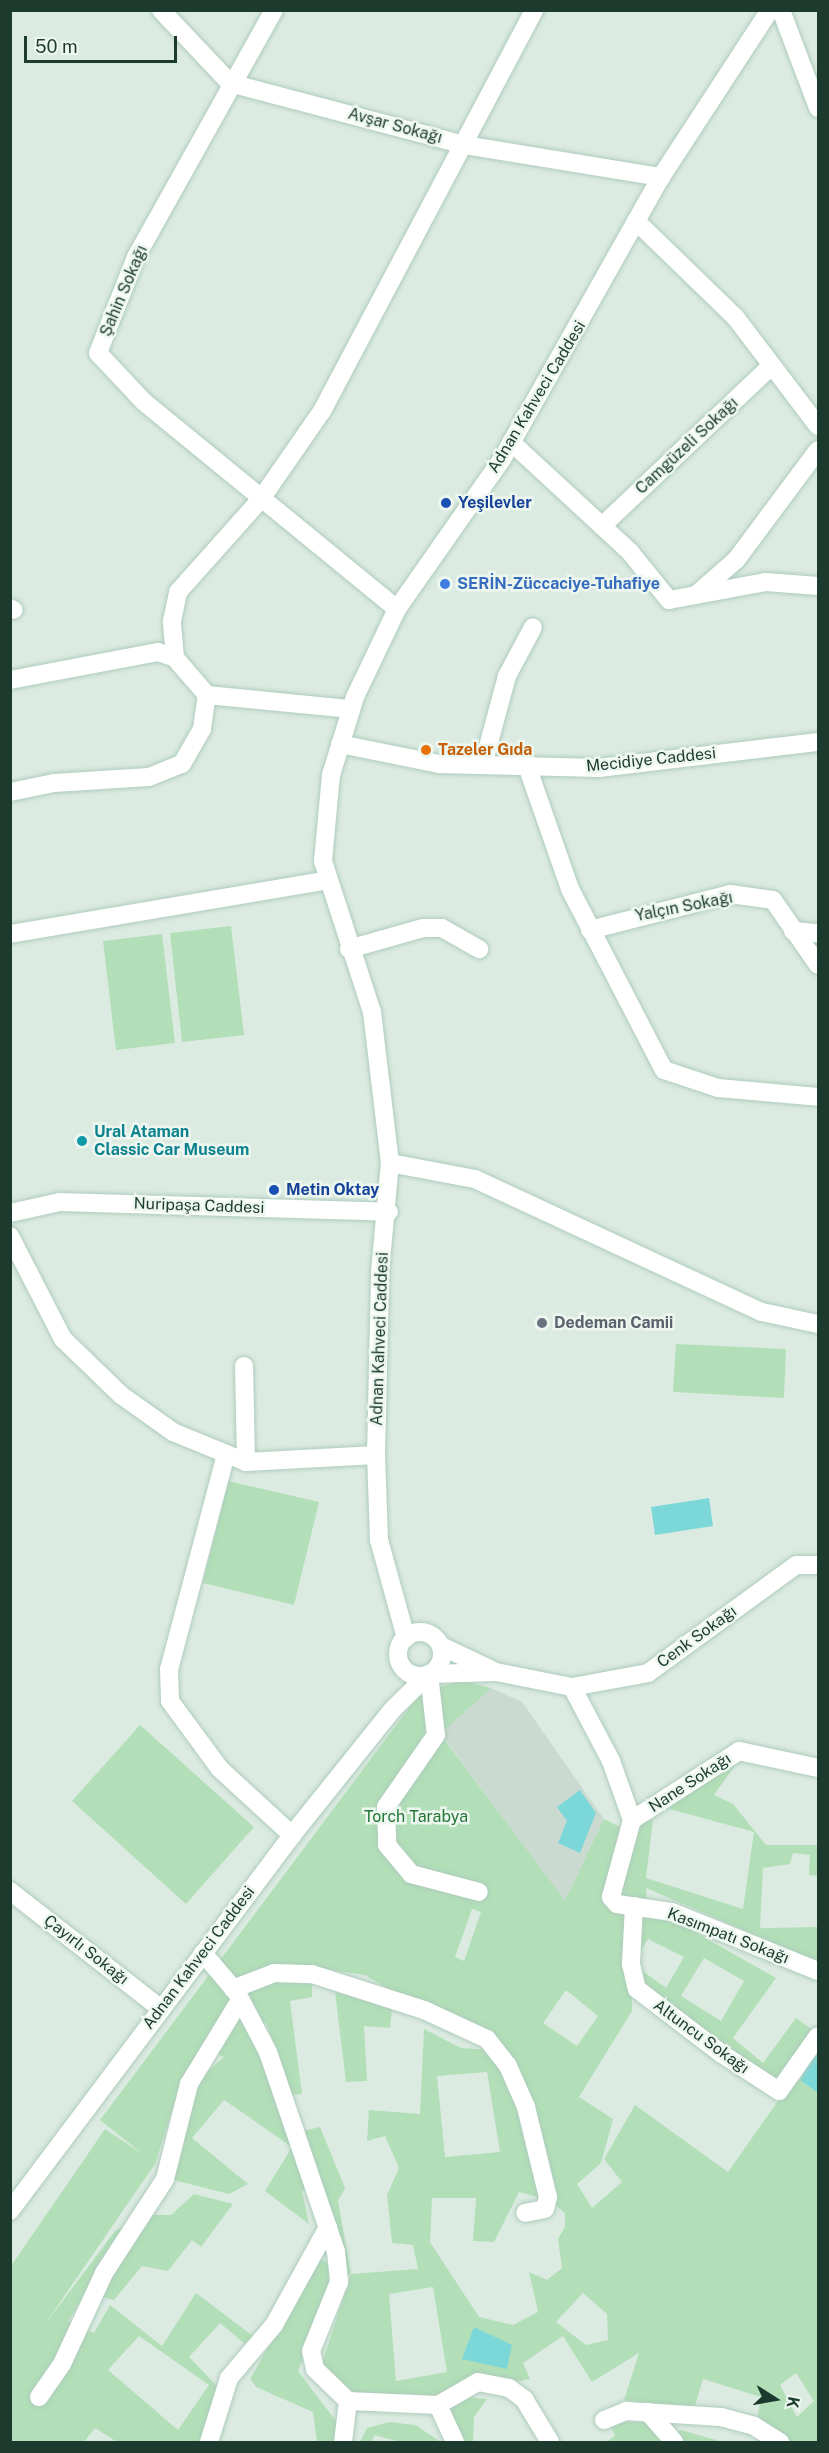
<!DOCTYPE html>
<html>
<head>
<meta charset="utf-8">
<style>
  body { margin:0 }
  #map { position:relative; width:829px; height:2453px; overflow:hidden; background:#dcebe2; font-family:"Public Sans",sans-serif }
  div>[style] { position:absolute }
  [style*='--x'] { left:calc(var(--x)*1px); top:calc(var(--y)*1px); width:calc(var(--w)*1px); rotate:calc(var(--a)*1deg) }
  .built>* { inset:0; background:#cadad1 }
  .green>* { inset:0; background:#b2dfb7 }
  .water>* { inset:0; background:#7cd8d8 }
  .roads { filter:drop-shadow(0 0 2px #aeccbc) drop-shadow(0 0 2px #aeccbc) }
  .street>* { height:18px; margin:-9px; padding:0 9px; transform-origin:9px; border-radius:9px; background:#fff }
  .secondary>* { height:18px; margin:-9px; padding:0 9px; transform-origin:9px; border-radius:9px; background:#fff }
  .secondary>.ring { margin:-9px; padding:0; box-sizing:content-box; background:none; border:18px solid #fff; border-radius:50% }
  .dots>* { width:16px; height:16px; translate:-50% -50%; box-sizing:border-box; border:3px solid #edf7f0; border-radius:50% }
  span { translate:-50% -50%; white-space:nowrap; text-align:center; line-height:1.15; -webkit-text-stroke:5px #edf7f0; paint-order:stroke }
  .street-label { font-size:16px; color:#1c3b2e }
  .transit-label { font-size:16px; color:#164399; font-weight:700 }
  .left { translate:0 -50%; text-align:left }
  .shop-label { font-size:16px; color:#366cbe; font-weight:700 }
  .food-label { font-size:16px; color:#c56008; font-weight:700 }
  .culture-label { font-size:16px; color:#0d838f; font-weight:700 }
  .worship-label { font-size:16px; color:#5b616d; font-weight:700 }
  .park-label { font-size:16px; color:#227736 }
  .frame { position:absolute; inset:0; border:12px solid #1c3b2e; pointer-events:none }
  .north { position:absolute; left:745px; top:2369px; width:60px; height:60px; -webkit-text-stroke:4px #edf7f0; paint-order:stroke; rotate:101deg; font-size:16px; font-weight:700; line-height:24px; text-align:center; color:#1c3b2e }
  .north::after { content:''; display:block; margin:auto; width:21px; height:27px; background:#1c3b2e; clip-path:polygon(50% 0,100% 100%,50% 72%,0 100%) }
  .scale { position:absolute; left:24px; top:36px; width:153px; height:27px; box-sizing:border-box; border:3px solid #1c3b2e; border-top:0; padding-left:8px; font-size:18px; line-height:21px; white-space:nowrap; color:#1c3b2e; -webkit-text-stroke:4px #edf7f0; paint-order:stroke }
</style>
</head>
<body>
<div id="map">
  <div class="built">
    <div style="clip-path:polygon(491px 1688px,522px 1702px,604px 1819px,565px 1902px,440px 1733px)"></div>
  </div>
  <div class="green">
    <div style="clip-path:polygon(231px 926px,244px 1035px,182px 1042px,170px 933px)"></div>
    <div style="clip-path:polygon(162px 934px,175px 1043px,116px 1050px,103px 941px)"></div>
    <div style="clip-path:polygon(676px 1344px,786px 1349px,784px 1398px,673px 1392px)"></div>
    <div style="clip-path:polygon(228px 1481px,319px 1502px,294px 1605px,203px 1583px)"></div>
    <div style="clip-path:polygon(evenodd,460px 1680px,491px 1688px,440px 1734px,565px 1901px,604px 1819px,622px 1828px,653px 1820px,646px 1878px,743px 1909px,754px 1832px,662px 1807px,741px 1757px,714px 1795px,733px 1804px,766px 1845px,818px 1845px,818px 1876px,809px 1875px,810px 1855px,793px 1853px,790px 1864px,763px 1868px,760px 1928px,818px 1927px,818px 1962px,646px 1888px,647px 1905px,776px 1978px,733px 2038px,763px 2063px,796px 2018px,818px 2034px,796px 2077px,818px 2093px,818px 2442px,789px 2442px,756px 2425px,761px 2397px,703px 2379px,694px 2409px,624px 2400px,639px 2353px,592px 2382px,563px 2336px,523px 2363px,530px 2379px,458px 2393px,418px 2412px,367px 2412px,341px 2401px,320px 2370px,351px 2274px,344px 2276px,319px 2187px,302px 2191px,309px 2224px,265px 2191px,292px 2147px,224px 2100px,192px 2138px,248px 2184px,229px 2194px,174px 2180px,198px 2080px,224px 2057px,206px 2049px,181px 2082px,155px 2164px,43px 2327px,115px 2231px,149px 2215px,171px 2215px,194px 2194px,233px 2204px,201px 2247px,192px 2240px,168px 2271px,142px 2266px,114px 2300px,86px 2292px,68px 2321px,94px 2333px,110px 2305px,162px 2346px,196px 2293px,253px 2336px,245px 2344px,220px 2323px,189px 2357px,217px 2386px,207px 2442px,117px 2442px,95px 2428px,84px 2442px,11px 2442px,11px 2266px,105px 2129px,144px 2155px,100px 2120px,418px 1696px,460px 1680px,472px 1909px,481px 1912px,464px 1961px,455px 1957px,472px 1909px,460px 1680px,648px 1939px,684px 1957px,666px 1988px,633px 1964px,648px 1939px,460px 1680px,704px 1958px,744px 1981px,721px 2021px,681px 1996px,704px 1958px,460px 1680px,294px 1965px,365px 1975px,494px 2050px,461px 2048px,424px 2029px,420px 2114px,369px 2110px,367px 2141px,385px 2136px,399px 2168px,387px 2195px,392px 2243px,413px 2245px,418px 2269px,351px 2274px,338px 2201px,345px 2188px,320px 2127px,291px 2134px,250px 2034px,266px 2022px,292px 2095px,302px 2094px,290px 2001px,312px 1997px,312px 1980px,294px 1965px,460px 1680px,566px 1990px,598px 2016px,577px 2046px,543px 2023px,566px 1990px,460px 1680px,632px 1993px,785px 2091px,728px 2172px,635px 2105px,604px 2159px,622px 2182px,592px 2208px,577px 2184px,601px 2163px,613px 2119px,579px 2097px,632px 2011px,632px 1993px,460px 1680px,487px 2072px,500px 2152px,445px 2157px,437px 2076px,487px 2072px,460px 1680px,519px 2192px,549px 2200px,565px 2213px,565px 2227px,558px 2239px,562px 2268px,547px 2280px,529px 2272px,538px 2312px,513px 2325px,479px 2317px,430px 2242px,432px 2198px,476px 2198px,473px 2241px,494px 2242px,519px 2192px,460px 1680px,433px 2287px,447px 2372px,396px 2381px,389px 2294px,433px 2287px,460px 1680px,583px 2293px,607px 2314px,608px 2340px,586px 2345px,556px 2322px,583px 2293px,460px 1680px,139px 2336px,209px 2385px,178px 2430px,108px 2370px,139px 2336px,460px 1680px,796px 2373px,814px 2401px,797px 2417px,780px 2385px,796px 2373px)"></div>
    <div style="clip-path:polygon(140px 1725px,254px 1827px,186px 1904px,72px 1801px)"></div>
    <div style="clip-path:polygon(335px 1992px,392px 2009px,390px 2028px,364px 2026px,367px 2081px,346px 2082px)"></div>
    <div style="clip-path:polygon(320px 2258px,329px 2264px,329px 2294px,298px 2371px,341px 2428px,341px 2442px,317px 2442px,313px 2412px,256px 2387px,250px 2379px)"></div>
    <div style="clip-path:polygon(467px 2397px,487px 2399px,474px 2417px,473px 2442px,455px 2442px,444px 2412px)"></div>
    <div style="clip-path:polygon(609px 2421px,647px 2423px,665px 2442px,606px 2442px,615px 2436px)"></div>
    <div style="clip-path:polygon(389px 2422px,415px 2425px,441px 2442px,400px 2442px,374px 2435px,372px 2442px,360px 2442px,367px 2428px)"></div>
    <div style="clip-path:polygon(681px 2430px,723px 2442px,681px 2442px,674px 2434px)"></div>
  </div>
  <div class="water">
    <div style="clip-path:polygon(709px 1498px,713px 1526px,655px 1535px,651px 1507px)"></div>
    <div style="clip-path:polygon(580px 1790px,596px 1813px,580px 1853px,558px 1843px,567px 1821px,557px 1807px)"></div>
    <div style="clip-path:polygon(814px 2053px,818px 2056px,818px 2093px,800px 2080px)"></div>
    <div style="clip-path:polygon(474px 2327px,512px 2345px,507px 2369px,462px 2359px)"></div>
  </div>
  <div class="roads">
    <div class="street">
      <div style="--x:161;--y:10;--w:100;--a:46.6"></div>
      <div style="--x:230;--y:83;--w:243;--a:14.8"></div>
      <div style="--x:465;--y:145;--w:199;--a:9.3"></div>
      <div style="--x:274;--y:10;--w:283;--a:119.2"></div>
      <div style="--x:136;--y:257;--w:103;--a:111.6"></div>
      <div style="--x:98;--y:353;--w:67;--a:46.8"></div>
      <div style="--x:144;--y:402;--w:327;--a:39.3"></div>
      <div style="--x:781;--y:10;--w:105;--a:69.3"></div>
      <div style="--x:636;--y:221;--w:139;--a:44.1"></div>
      <div style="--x:736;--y:318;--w:136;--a:52.8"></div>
      <div style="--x:511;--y:442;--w:162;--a:42.7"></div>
      <div style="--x:630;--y:552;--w:62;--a:50.9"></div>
      <div style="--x:669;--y:600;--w:99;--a:-10.5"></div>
      <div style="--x:766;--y:582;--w:52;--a:4.4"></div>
      <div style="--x:602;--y:526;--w:233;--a:-43.4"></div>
      <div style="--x:696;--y:595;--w:53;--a:-41.2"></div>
      <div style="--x:736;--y:560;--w:137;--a:-53.3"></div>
      <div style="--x:10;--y:608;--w:4;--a:27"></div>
      <div style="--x:175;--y:658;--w:37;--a:-95"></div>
      <div style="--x:172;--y:621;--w:30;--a:-78"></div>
      <div style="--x:178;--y:592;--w:125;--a:-48.3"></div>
      <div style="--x:261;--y:499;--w:107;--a:-55.3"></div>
      <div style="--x:322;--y:411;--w:454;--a:-62.1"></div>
      <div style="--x:10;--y:680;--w:151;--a:-10.7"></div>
      <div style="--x:158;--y:652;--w:18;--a:19"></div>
      <div style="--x:175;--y:658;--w:49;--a:49.1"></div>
      <div style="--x:207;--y:695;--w:145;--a:5.6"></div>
      <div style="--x:340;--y:744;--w:101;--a:11.4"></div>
      <div style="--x:439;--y:764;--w:160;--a:1.4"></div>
      <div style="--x:599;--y:768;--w:221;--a:-6.8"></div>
      <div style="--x:483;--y:765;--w:92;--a:-74.9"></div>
      <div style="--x:507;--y:676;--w:55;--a:-62"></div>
      <div style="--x:527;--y:766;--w:130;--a:70.7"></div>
      <div style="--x:570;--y:889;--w:204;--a:62.6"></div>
      <div style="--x:664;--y:1070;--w:57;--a:18.4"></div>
      <div style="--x:718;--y:1088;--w:100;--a:5.1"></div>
      <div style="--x:10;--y:792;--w:45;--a:-11.6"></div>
      <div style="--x:54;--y:783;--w:95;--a:-3.6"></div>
      <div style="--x:149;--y:777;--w:35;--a:-22"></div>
      <div style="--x:182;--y:764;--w:40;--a:-60.3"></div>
      <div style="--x:202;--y:729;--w:34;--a:-82"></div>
      <div style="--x:590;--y:930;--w:145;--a:-14.4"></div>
      <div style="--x:730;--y:894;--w:43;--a:7.9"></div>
      <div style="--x:773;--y:900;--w:79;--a:55.3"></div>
      <div style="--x:793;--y:931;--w:25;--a:5"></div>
      <div style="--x:10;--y:934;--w:323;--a:-9.6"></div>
      <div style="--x:349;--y:949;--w:77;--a:-15.8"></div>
      <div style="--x:423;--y:928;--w:19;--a:0"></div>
      <div style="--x:442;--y:928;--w:43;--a:29.6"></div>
      <div style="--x:390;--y:1163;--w:86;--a:10.7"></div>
      <div style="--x:475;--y:1179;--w:316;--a:24.9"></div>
      <div style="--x:762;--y:1312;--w:57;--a:12.1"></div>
      <div style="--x:10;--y:1236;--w:116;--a:62.8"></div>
      <div style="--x:63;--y:1339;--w:81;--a:44"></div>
      <div style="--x:121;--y:1395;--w:64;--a:35.4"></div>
      <div style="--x:173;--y:1432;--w:79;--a:22.3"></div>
      <div style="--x:246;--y:1462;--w:130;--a:-3.1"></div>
      <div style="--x:244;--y:1366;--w:96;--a:88.8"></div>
      <div style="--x:226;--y:1454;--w:222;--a:104.8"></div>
      <div style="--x:169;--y:1669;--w:32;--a:88"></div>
      <div style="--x:170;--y:1701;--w:84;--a:53.7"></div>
      <div style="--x:220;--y:1769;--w:98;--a:42.5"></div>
      <div style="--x:496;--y:1672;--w:77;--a:11.2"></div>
      <div style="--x:572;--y:1687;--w:77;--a:-10.4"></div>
      <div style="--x:648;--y:1673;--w:183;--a:-36.1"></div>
      <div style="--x:796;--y:1565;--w:22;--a:0"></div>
      <div style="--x:429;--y:1674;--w:61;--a:83.5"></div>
      <div style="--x:436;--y:1735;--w:88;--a:124.8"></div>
      <div style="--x:386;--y:1807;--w:38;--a:88"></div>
      <div style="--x:387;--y:1845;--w:38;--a:50"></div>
      <div style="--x:411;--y:1874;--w:70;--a:14.8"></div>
      <div style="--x:572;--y:1687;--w:84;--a:62.2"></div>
      <div style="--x:611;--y:1761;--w:63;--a:70.4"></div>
      <div style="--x:632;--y:1820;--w:80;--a:105.3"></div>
      <div style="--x:611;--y:1897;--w:9;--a:49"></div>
      <div style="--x:617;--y:1904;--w:56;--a:8.3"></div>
      <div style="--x:672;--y:1912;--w:157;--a:22"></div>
      <div style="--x:632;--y:1820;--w:127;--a:-32.8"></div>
      <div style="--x:739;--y:1751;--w:81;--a:12.1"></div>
      <div style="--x:10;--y:1891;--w:192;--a:38"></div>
      <div style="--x:634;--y:1906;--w:58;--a:93"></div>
      <div style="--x:631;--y:1964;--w:26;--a:77"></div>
      <div style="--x:637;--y:1989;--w:107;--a:37.4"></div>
      <div style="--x:722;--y:2054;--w:68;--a:33"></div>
      <div style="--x:779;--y:2091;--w:67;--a:-54.7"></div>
      <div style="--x:203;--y:1953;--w:52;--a:49.6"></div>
      <div style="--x:237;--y:1993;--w:67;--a:62.3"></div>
      <div style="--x:268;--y:2052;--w:211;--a:71.2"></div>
      <div style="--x:336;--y:2252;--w:30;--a:84"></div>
      <div style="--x:339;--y:2282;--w:74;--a:112.1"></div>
      <div style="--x:311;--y:2351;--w:18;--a:77"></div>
      <div style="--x:315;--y:2369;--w:46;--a:44.1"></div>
      <div style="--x:348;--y:2401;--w:90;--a:2.5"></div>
      <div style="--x:438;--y:2405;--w:41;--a:65.3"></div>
      <div style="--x:233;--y:1989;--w:44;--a:-21.3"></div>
      <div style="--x:274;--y:1973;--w:38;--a:2"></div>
      <div style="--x:312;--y:1974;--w:118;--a:17.8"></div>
      <div style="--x:424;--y:2010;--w:69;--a:24.7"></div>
      <div style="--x:487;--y:2039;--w:34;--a:52"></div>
      <div style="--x:508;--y:2066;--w:45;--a:66.3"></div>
      <div style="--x:526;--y:2107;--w:93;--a:76.3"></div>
      <div style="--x:548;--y:2197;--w:12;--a:104"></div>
      <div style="--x:545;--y:2209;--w:20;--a:169"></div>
      <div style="--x:39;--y:2397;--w:40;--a:-55.1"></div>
      <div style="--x:62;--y:2364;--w:100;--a:-65.2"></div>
      <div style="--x:104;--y:2273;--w:112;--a:-57"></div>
      <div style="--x:165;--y:2179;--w:98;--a:-75.8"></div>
      <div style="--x:189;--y:2084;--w:98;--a:-58.7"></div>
      <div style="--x:438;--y:2405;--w:46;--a:-29.9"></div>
      <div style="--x:478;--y:2382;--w:32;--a:11"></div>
      <div style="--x:509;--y:2388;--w:19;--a:36"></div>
      <div style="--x:524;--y:2399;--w:50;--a:58.8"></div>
      <div style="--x:648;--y:2412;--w:40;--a:49"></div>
      <div style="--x:604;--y:2420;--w:24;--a:-22"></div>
      <div style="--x:626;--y:2411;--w:95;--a:3.6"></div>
      <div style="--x:721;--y:2417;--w:34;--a:15"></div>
      <div style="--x:754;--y:2426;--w:31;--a:32"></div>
      <div style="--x:209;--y:2442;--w:67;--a:-72.6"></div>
      <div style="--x:229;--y:2378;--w:70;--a:-49.7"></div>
      <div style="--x:274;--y:2325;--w:112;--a:-61.1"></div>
      <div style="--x:343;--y:2442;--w:41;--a:-83"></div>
    </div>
    <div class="secondary">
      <div style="--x:10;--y:1213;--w:51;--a:-12.4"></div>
      <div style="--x:60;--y:1202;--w:329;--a:1.7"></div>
      <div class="ring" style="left:398px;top:1632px;width:26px;height:26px"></div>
      <div style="--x:406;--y:1638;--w:102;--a:-105.4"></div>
      <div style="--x:379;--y:1540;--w:85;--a:-92"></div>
      <div style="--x:376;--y:1455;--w:183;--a:-88.7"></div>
      <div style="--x:380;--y:1272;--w:109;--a:-84.8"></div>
      <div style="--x:390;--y:1163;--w:152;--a:-96.8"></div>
      <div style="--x:372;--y:1012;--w:159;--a:-108"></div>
      <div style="--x:323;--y:861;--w:86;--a:-84.7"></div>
      <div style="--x:331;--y:775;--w:82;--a:-72.9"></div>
      <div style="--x:355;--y:697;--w:98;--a:-64.5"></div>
      <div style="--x:397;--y:609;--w:183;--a:-55"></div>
      <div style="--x:502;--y:459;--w:324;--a:-60.6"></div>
      <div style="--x:661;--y:177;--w:199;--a:-56.9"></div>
      <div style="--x:441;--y:1646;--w:56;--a:25.2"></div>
      <div style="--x:430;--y:1674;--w:66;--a:-1.7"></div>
      <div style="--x:10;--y:2211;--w:470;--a:-53.1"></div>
      <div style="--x:292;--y:1835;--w:161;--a:-51.3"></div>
      <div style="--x:393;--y:1709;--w:49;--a:-44.2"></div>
    </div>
  </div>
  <div class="dots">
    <div style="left:446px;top:503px;background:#1a4fb4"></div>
    <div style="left:445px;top:584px;background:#3f7fe0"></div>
    <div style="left:426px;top:750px;background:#e8710a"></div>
    <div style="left:82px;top:1141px;background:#0f9aa8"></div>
    <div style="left:274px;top:1190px;background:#1a4fb4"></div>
    <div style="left:542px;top:1323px;background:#6b7280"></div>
  </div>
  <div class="street-label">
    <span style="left:395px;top:126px;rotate:15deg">Avşar Sokağı</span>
    <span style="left:124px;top:291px;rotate:-67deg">Şahin Sokağı</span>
    <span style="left:537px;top:397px;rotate:-59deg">Adnan Kahveci Caddesi</span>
    <span style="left:687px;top:446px;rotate:-43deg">Camgüzeli Sokağı</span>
    <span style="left:651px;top:760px;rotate:-6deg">Mecidiye Caddesi</span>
    <span style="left:684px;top:907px;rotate:-11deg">Yalçın Sokağı</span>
    <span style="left:199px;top:1206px;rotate:2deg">Nuripaşa Caddesi</span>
    <span style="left:380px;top:1339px;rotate:-88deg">Adnan Kahveci Caddesi</span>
    <span style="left:697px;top:1637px;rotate:-36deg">Cenk Sokağı</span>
    <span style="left:690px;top:1783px;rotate:-33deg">Nane Sokağı</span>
    <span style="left:728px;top:1936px;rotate:21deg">Kasımpatı Sokağı</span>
    <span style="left:86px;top:1950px;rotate:38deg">Çayırlı Sokağı</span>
    <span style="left:199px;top:1958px;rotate:-53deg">Adnan Kahveci Caddesi</span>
    <span style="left:701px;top:2037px;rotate:36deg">Altuncu Sokağı</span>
  </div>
  <div class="transit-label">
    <span class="left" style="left:458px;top:503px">Yeşilevler</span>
    <span class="left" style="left:286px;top:1190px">Metin Oktay</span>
  </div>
  <div class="shop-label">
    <span class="left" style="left:457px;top:584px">SERİN-Züccaciye-Tuhafiye</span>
  </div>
  <div class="food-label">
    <span class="left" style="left:438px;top:750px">Tazeler Gıda</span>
  </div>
  <div class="culture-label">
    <span class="left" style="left:94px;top:1141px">Ural Ataman<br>Classic Car Museum</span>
  </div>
  <div class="worship-label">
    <span class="left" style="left:554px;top:1323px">Dedeman Camii</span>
  </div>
  <div class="park-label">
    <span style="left:416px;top:1817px">Torch Tarabya</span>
  </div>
  <div class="frame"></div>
  <div class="north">K</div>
  <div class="scale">50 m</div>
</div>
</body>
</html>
